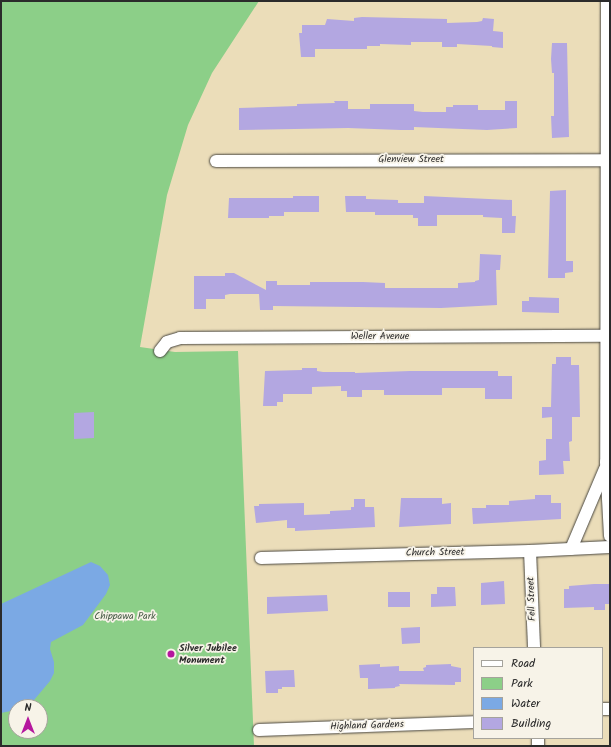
<!DOCTYPE html>
<html>
<head>
<meta charset="utf-8">
<style>
  body { margin:0 }
  #map { position:relative; width:611px; height:747px; overflow:hidden; background:#ebddb9; font-family:Kalam,sans-serif }
  div>[style] { position:absolute }
  [style*='--x'] { left:calc(var(--x)*1px); top:calc(var(--y)*1px); width:calc(var(--w)*1px); rotate:calc(var(--a)*1deg) }
  .green>* { inset:0; background:#8ccf88 }
  .water>* { inset:0; background:#7ba9e4 }
  .building>* { inset:0; background:#b3a7e1 }
  .roads { filter:drop-shadow(0 0 1px #484640) drop-shadow(0 0 1px #484640) }
  .street>* { height:12px; margin:-6px; padding:0 6px; transform-origin:6px; border-radius:6px; background:#fff }
  .dots>* { width:11px; height:11px; translate:-50% -50%; box-sizing:border-box; border:2px solid #f7f3e8; border-radius:50% }
  span { translate:-50% -50%; white-space:nowrap; text-align:center; line-height:1.15; -webkit-text-stroke:3.5px #f7f3e8; paint-order:stroke }
  .street-label { font-size:10px; color:#2b2b2b }
  .park-label { font-size:10px; color:#485c47 }
  .poi-label { font-size:10px; color:#2b2b2b; font-weight:700 }
  .left { translate:0 -50%; text-align:left }
  .frame { position:absolute; inset:0; border:2px solid #2b2b2b; pointer-events:none }
  .legend { position:absolute; left:473px; top:647px; width:130px; height:92px; box-sizing:border-box; background:#f7f3e8; border:1px solid #a5a39c; margin:0; padding:5px 7px; list-style:none; font-size:12px; color:#2b2b2b }
  .legend li { display:flex; align-items:center; gap:8px; height:20px }
  .legend b { width:20px; border:1px solid #a5a39c }
  .north { position:absolute; left:8px; top:699px; width:40px; height:40px; box-sizing:border-box; background:#f7f3e8; border:1px solid #a5a39c; border-radius:50%; rotate:0deg; font-size:11px; font-weight:700; line-height:16px; text-align:center; color:#2b2b2b }
  .north::after { content:''; display:block; margin:auto; width:14px; height:18px; background:#b5179e; clip-path:polygon(50% 0,100% 100%,50% 72%,0 100%) }
</style>
</head>
<body>
<div id="map">
  <div class="green">
    <div style="clip-path:polygon(evenodd,1px 1px,259px 1px,212px 73px,188px 125px,167px 195px,140px 347px,175px 352px,238px 351px,254px 746px,1px 746px,1px 1px,16px 707px,40px 707px,40px 731px,16px 731px,16px 707px)"></div>
  </div>
  <div class="water">
    <div style="clip-path:polygon(91px 562px,100px 566px,108px 575px,110px 585px,106px 594px,83px 625px,51px 642px,50px 649px,54px 662px,54px 673px,50px 681px,29px 706px,16px 707px,16px 710px,1px 713px,1px 604px)"></div>
  </div>
  <div class="building">
    <div style="clip-path:polygon(362px 17px,447px 19px,447px 23px,477px 22px,482px 21px,483px 18px,494px 19px,493px 31px,503px 32px,503px 48px,492px 47px,492px 46px,457px 44px,457px 47px,442px 47px,442px 42px,411px 42px,411px 45px,380px 44px,380px 46px,367px 46px,367px 49px,315px 49px,315px 57px,301px 57px,299px 33px,302px 33px,302px 25px,325px 25px,327px 19px,354px 21px,354px 18px)"></div>
    <div style="clip-path:polygon(552px 43px,567px 43px,569px 137px,552px 138px,551px 116px,554px 116px,554px 73px,552px 73px,551px 59px)"></div>
    <div style="clip-path:polygon(334px 101px,348px 101px,348px 109px,370px 109px,370px 104px,414px 104px,414px 111px,423px 112px,446px 112px,446px 107px,453px 107px,453px 105px,478px 105px,478px 110px,505px 110px,505px 101px,517px 101px,517px 128px,487px 130px,414px 127px,414px 130px,401px 130px,348px 128px,239px 130px,239px 108px,297px 106px,297px 104px,335px 103px)"></div>
    <div style="clip-path:polygon(566px 190px,566px 261px,573px 261px,573px 272px,565px 273px,565px 278px,548px 278px,550px 191px)"></div>
    <div style="clip-path:polygon(293px 196px,319px 196px,319px 212px,284px 212px,284px 216px,269px 216px,269px 218px,228px 218px,229px 198px,293px 198px)"></div>
    <div style="clip-path:polygon(345px 196px,366px 196px,366px 199px,398px 200px,398px 203px,424px 203px,424px 196px,512px 200px,512px 216px,516px 216px,515px 233px,502px 233px,502px 218px,483px 217px,483px 215px,437px 215px,437px 226px,418px 226px,418px 218px,413px 218px,413px 215px,375px 215px,375px 212px,346px 212px)"></div>
    <div style="clip-path:polygon(480px 254px,501px 255px,500px 270px,496px 270px,497px 305px,441px 308px,273px 306px,273px 310px,260px 310px,259px 294px,230px 294px,225px 295px,225px 299px,206px 299px,206px 309px,194px 309px,194px 276px,225px 276px,225px 273px,234px 273px,266px 290px,266px 281px,277px 281px,277px 285px,310px 285px,310px 282px,363px 282px,385px 283px,385px 288px,458px 288px,458px 283px,475px 282px,475px 281px,479px 280px)"></div>
    <div style="clip-path:polygon(529px 297px,559px 298px,559px 313px,522px 312px,522px 301px,529px 301px)"></div>
    <div style="clip-path:polygon(556px 357px,571px 357px,571px 365px,579px 365px,580px 417px,572px 417px,572px 441px,569px 442px,570px 461px,563px 461px,564px 474px,539px 475px,539px 461px,546px 460px,546px 439px,552px 439px,552px 417px,542px 418px,542px 407px,551px 407px,552px 364px,556px 364px)"></div>
    <div style="clip-path:polygon(302px 368px,317px 368px,317px 371px,323px 372px,355px 372px,355px 373px,410px 371px,498px 371px,498px 376px,512px 376px,512px 399px,485px 399px,485px 388px,442px 388px,442px 395px,384px 395px,384px 390px,362px 390px,362px 397px,347px 397px,347px 391px,341px 391px,341px 386px,312px 387px,312px 394px,283px 394px,283px 402px,277px 402px,277px 406px,263px 406px,265px 371px,302px 370px)"></div>
    <div style="clip-path:polygon(94px 412px,94px 438px,74px 439px,74px 413px)"></div>
    <div style="clip-path:polygon(535px 495px,551px 495px,551px 503px,561px 503px,561px 519px,473px 524px,472px 508px,486px 508px,486px 505px,509px 505px,509px 501px,535px 499px)"></div>
    <div style="clip-path:polygon(401px 498px,442px 498px,442px 504px,451px 503px,451px 524px,399px 527px)"></div>
    <div style="clip-path:polygon(354px 499px,365px 499px,365px 507px,374px 507px,375px 527px,295px 531px,295px 528px,287px 528px,287px 520px,256px 523px,254px 506px,259px 506px,259px 504px,304px 503px,304px 515px,330px 514px,330px 511px,351px 510px,351px 507px,354px 507px)"></div>
    <div style="clip-path:polygon(504px 581px,505px 604px,481px 605px,481px 583px)"></div>
    <div style="clip-path:polygon(594px 584px,610px 584px,610px 604px,605px 604px,605px 610px,594px 610px,594px 607px,564px 608px,564px 589px,569px 589px,569px 586px)"></div>
    <div style="clip-path:polygon(437px 587px,455px 587px,456px 606px,431px 607px,431px 594px,437px 594px)"></div>
    <div style="clip-path:polygon(388px 592px,410px 592px,410px 607px,388px 607px)"></div>
    <div style="clip-path:polygon(327px 595px,328px 611px,267px 614px,267px 597px)"></div>
    <div style="clip-path:polygon(420px 627px,420px 643px,402px 644px,401px 628px)"></div>
    <div style="clip-path:polygon(380px 664px,380px 667px,399px 666px,399px 671px,424px 671px,423px 668px,426px 667px,426px 665px,451px 664px,451px 666px,461px 668px,461px 682px,455px 682px,455px 685px,399px 684px,400px 686px,395px 687px,395px 688px,368px 689px,368px 678px,360px 678px,359px 665px)"></div>
    <div style="clip-path:polygon(294px 670px,295px 687px,282px 687px,282px 689px,278px 689px,278px 693px,266px 693px,265px 671px)"></div>
  </div>
  <div class="roads">
    <div class="street">
      <div style="--x:607;--y:1;--w:461;--a:90.1"></div>
      <div style="--x:606;--y:462;--w:74;--a:86.9"></div>
      <div style="--x:216;--y:161;--w:391;--a:-0.1"></div>
      <div style="--x:160;--y:351;--w:11;--a:-52"></div>
      <div style="--x:167;--y:342;--w:14;--a:-17"></div>
      <div style="--x:180;--y:338;--w:426;--a:-0.3"></div>
      <div style="--x:571;--y:549;--w:87;--a:-67"></div>
      <div style="--x:530;--y:551;--w:97;--a:87.6"></div>
      <div style="--x:261;--y:558;--w:269;--a:-1.5"></div>
      <div style="--x:530;--y:551;--w:80;--a:-2.9"></div>
      <div style="--x:602;--y:709;--w:8;--a:0"></div>
      <div style="--x:259;--y:730;--w:215;--a:-2.1"></div>
      <div style="--x:538;--y:738;--w:8;--a:90"></div>
    </div>
  </div>
  <div class="dots">
    <div style="left:171px;top:654px;background:#b5179e"></div>
  </div>
  <div class="street-label">
    <span style="left:411px;top:160px">Glenview Street</span>
    <span style="left:380px;top:337px">Weller Avenue</span>
    <span style="left:435px;top:553px;rotate:-1deg">Church Street</span>
    <span style="left:532px;top:599px;rotate:-92deg">Fell Street</span>
    <span style="left:367px;top:726px;rotate:-2deg">Highland Gardens</span>
  </div>
  <div class="park-label">
    <span style="left:125px;top:617px">Chippawa Park</span>
  </div>
  <div class="poi-label">
    <span class="left" style="left:179px;top:654px">Silver Jubilee<br>Monument</span>
  </div>
  <div class="frame"></div>
  <ul class="legend">
  <li><b style="height:5px;background:#fff"></b>Road</li>
  <li><b style="height:11px;background:#8ccf88"></b>Park</li>
  <li><b style="height:11px;background:#7ba9e4"></b>Water</li>
  <li><b style="height:11px;background:#b3a7e1"></b>Building</li>
  </ul>
  <div class="north">N</div>
</div>
</body>
</html>
